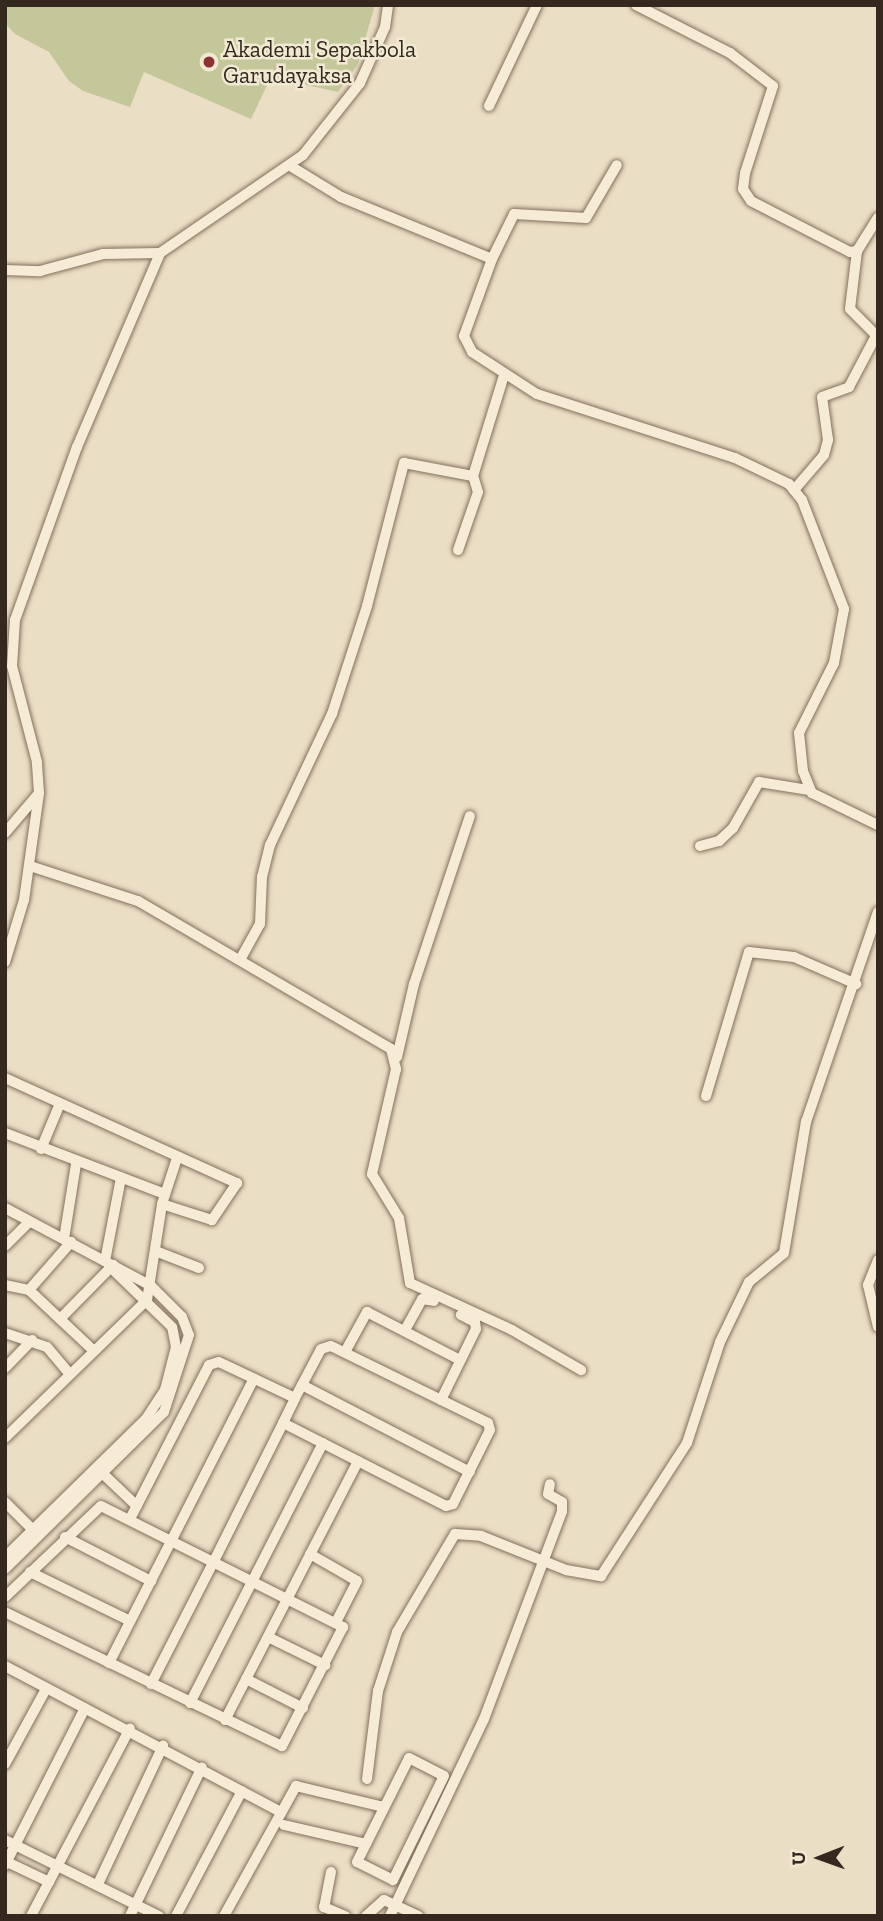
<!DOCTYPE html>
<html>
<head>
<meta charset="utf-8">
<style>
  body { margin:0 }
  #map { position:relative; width:883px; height:1921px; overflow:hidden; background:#eadec4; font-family:"Zilla Slab",serif }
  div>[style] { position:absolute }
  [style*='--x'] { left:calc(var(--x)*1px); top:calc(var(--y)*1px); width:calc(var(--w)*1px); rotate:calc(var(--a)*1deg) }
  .green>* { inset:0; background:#c3c799 }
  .roads { filter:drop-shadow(0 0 2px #83705c) drop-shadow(0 0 2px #83705c) }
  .minor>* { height:10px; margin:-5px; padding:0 5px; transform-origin:5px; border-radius:5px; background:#f6ecd6 }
  .dots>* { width:19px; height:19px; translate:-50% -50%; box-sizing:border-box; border:4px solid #f2e9d3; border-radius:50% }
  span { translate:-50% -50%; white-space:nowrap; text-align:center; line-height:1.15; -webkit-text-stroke:5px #f2e9d3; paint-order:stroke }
  .poi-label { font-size:23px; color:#35291f }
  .left { translate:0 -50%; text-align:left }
  .frame { position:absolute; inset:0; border:7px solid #35291f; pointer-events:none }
  .north { position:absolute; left:785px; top:1823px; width:70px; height:70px; -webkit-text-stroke:5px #f2e9d3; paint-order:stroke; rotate:269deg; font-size:19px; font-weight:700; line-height:28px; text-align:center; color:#35291f }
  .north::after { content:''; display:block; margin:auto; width:24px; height:32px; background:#35291f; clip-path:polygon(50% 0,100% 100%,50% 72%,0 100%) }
</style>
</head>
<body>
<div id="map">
  <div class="green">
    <div style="clip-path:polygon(5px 5px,375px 5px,358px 64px,338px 92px,271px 77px,251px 119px,144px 72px,130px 107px,83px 91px,69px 81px,49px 52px,15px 34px,5px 23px)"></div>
  </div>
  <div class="roads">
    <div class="minor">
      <div style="--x:636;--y:5;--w:106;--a:27.1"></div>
      <div style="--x:730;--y:53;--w:54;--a:37.5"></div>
      <div style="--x:773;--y:86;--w:91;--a:107.8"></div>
      <div style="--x:745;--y:173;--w:16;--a:97"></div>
      <div style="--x:743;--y:189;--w:14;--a:56"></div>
      <div style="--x:751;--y:201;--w:111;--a:27.3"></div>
      <div style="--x:850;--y:252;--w:7;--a:-8"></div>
      <div style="--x:857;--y:251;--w:39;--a:-58"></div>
      <div style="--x:489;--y:106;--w:112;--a:-64.6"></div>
      <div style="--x:292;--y:167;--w:57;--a:31.5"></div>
      <div style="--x:341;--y:197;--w:163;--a:22.3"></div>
      <div style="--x:492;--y:259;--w:50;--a:-63.9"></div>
      <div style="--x:514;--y:214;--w:72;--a:3.2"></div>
      <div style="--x:586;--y:218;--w:61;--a:-59.7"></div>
      <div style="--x:857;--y:251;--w:58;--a:96.9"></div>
      <div style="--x:850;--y:309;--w:37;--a:45"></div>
      <div style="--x:492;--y:259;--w:82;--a:110"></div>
      <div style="--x:464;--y:336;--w:18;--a:63"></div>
      <div style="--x:472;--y:352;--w:77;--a:32.9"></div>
      <div style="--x:537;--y:394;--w:208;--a:17.9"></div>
      <div style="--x:735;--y:458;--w:60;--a:25.7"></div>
      <div style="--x:789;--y:484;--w:21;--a:51"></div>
      <div style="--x:802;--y:500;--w:117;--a:68.9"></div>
      <div style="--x:844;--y:609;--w:55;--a:100.5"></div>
      <div style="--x:834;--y:663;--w:78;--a:116.6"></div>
      <div style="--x:799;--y:733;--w:38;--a:84"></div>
      <div style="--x:803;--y:771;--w:24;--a:68"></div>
      <div style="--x:812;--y:793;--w:73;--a:25.9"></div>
      <div style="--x:5;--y:270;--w:35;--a:2"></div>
      <div style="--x:40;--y:271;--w:65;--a:-15.1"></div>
      <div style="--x:103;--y:254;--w:57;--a:-1"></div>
      <div style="--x:794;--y:490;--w:46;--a:-49.4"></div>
      <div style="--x:824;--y:455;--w:16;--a:-75"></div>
      <div style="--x:828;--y:440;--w:43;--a:-97.9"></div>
      <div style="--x:822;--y:397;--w:29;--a:-20"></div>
      <div style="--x:849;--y:387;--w:62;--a:-62.2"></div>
      <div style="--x:458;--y:550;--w:61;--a:-71"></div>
      <div style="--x:478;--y:492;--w:17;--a:-107"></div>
      <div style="--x:5;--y:833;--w:52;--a:-49.6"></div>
      <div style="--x:700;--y:846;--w:20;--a:-15"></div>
      <div style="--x:719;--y:841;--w:19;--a:-43"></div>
      <div style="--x:733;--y:828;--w:53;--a:-60.5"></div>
      <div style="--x:759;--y:782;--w:51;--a:9.1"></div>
      <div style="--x:30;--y:866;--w:114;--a:18"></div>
      <div style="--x:138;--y:901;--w:293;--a:30.3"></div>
      <div style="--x:391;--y:1049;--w:21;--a:76"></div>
      <div style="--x:396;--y:1069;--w:108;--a:102.9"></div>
      <div style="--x:372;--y:1174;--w:52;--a:58.5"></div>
      <div style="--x:399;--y:1218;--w:66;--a:80.4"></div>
      <div style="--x:410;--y:1283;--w:112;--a:24.7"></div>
      <div style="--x:512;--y:1330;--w:80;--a:30.1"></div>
      <div style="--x:241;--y:958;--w:39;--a:-61"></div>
      <div style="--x:260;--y:924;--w:47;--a:-87.6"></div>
      <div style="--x:262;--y:877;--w:33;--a:-76"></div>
      <div style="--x:270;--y:845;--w:145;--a:-64.7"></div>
      <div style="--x:332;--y:714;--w:114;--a:-72"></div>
      <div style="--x:367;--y:606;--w:148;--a:-75.5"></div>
      <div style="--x:404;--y:463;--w:70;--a:10.7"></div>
      <div style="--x:473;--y:476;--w:106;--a:-72.9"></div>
      <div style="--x:5;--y:962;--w:65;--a:-73"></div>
      <div style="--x:24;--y:900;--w:108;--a:-82"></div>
      <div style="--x:39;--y:793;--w:31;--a:-94"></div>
      <div style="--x:37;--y:762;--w:99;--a:-104.6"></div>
      <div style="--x:12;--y:666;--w:46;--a:-86.3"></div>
      <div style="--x:15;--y:620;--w:184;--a:-70.3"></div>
      <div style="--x:77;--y:447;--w:211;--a:-66.8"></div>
      <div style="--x:160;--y:253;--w:173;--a:-34.4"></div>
      <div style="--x:303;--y:155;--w:92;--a:-51.6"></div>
      <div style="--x:360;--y:83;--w:61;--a:-65.9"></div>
      <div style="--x:385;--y:27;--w:22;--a:-82"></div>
      <div style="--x:397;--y:1057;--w:75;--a:-76.9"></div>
      <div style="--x:414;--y:984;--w:177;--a:-71.6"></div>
      <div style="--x:5;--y:1078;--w:255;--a:24.4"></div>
      <div style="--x:237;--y:1183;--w:45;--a:124"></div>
      <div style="--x:212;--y:1220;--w:52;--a:-162.3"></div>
      <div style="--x:706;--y:1096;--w:150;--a:-73.4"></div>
      <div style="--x:749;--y:952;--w:45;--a:6.3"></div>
      <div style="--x:794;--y:957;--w:68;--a:23.5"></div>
      <div style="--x:5;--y:1133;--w:171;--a:20.9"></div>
      <div style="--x:41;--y:1149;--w:47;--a:-67.3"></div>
      <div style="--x:5;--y:1208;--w:166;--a:28.1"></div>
      <div style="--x:151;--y:1286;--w:44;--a:45"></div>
      <div style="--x:182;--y:1317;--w:19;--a:69"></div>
      <div style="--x:189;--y:1335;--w:81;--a:108"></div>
      <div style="--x:164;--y:1412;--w:223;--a:135.4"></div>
      <div style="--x:64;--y:1239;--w:76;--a:-80.9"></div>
      <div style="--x:5;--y:1246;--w:34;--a:-45"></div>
      <div style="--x:158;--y:1252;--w:44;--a:21.3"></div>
      <div style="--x:878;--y:1260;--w:27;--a:112"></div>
      <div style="--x:868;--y:1285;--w:43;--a:76.6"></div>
      <div style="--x:105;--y:1261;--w:85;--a:-79.1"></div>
      <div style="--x:5;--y:1285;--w:25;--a:12"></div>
      <div style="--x:29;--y:1290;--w:89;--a:43.2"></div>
      <div style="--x:29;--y:1290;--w:64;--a:-48.8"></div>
      <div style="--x:60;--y:1319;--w:76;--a:-45.5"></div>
      <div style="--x:405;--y:1330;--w:35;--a:-61"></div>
      <div style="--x:422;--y:1299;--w:12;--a:9"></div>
      <div style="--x:5;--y:1333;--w:44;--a:18.4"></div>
      <div style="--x:47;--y:1347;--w:34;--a:50"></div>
      <div style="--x:345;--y:1352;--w:46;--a:-61.2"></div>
      <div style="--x:367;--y:1312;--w:105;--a:27.3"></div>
      <div style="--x:5;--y:1368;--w:39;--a:-46"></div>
      <div style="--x:302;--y:1385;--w:189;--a:27.4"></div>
      <div style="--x:441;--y:1400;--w:79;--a:-63.8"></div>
      <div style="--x:476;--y:1329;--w:7;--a:-98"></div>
      <div style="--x:475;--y:1322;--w:16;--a:-153"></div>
      <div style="--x:5;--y:1438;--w:198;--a:-44.2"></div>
      <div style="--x:147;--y:1300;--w:97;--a:-81.1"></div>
      <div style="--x:162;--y:1204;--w:48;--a:-71.9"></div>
      <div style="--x:99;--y:1470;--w:52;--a:43.5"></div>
      <div style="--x:5;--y:1502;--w:40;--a:45"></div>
      <div style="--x:131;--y:1517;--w:171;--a:-62.8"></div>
      <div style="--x:209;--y:1365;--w:10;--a:-17"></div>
      <div style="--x:219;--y:1362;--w:84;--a:25.3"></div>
      <div style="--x:65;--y:1537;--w:97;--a:27.1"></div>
      <div style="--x:310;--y:1554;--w:54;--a:29.9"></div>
      <div style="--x:357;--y:1581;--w:44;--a:117.1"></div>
      <div style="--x:5;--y:1557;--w:197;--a:-44.4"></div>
      <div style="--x:146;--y:1419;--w:35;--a:-57"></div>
      <div style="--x:165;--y:1390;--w:44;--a:-75.7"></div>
      <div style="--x:176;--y:1347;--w:20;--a:-101"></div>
      <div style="--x:172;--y:1327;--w:88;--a:-135.9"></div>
      <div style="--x:30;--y:1572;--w:111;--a:26.1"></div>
      <div style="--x:5;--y:1597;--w:132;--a:-43.5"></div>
      <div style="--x:101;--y:1506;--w:271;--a:26.6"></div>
      <div style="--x:343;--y:1627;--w:134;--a:117.1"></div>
      <div style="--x:282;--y:1746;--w:308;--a:-154.2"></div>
      <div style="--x:268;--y:1637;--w:64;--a:26.2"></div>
      <div style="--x:109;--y:1663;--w:319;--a:-63"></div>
      <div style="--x:5;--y:1666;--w:312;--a:27.9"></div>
      <div style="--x:246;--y:1679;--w:64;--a:27"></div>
      <div style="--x:151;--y:1684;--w:140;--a:-62.9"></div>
      <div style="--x:215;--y:1559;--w:152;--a:-63.4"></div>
      <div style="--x:283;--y:1423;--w:28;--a:-64"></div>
      <div style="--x:295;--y:1398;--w:55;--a:-62"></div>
      <div style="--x:321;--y:1349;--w:10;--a:-17"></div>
      <div style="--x:331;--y:1346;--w:175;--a:26.1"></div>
      <div style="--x:488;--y:1423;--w:7;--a:74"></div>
      <div style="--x:490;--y:1430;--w:83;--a:116.6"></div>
      <div style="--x:453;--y:1504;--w:7;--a:164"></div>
      <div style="--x:446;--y:1506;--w:183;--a:-153"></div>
      <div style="--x:190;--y:1703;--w:292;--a:-62.9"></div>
      <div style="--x:225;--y:1720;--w:291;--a:-62.8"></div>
      <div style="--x:409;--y:1758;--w:39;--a:27"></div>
      <div style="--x:444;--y:1776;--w:116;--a:116.1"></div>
      <div style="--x:393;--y:1880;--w:40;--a:-153.4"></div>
      <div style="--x:357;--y:1862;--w:116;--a:-63.4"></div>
      <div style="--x:5;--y:1764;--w:85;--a:-61.3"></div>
      <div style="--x:367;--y:1779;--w:89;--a:-82.9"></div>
      <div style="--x:378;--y:1691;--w:62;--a:-72.1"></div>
      <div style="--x:397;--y:1632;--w:114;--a:-59.4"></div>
      <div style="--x:455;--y:1534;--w:26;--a:4"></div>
      <div style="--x:481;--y:1536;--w:92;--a:21.8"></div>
      <div style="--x:566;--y:1570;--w:36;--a:10"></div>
      <div style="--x:601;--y:1576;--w:158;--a:-57.1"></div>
      <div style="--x:687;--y:1443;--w:106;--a:-71.9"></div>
      <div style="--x:720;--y:1342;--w:67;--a:-64.2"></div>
      <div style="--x:749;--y:1282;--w:45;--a:-39.6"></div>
      <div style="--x:784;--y:1253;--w:133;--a:-80.5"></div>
      <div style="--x:806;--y:1122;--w:222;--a:-71.1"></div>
      <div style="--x:284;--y:1825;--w:84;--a:13"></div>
      <div style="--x:5;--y:1840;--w:172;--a:26.3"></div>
      <div style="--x:5;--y:1861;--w:49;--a:25.5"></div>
      <div style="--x:5;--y:1865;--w:176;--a:-63"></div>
      <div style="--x:331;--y:1872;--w:36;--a:101"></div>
      <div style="--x:324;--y:1907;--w:23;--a:23"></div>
      <div style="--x:98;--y:1884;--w:153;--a:-64.8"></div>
      <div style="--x:31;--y:1916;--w:212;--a:-62.2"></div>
      <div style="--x:130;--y:1916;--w:165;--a:-64.2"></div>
      <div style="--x:176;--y:1916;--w:141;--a:-62.2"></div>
      <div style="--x:224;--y:1916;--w:149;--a:-61"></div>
      <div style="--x:296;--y:1786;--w:90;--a:13.4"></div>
      <div style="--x:366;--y:1916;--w:24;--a:-42"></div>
      <div style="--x:384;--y:1900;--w:38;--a:25"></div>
      <div style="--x:390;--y:1916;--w:218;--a:-64.5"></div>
      <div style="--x:484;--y:1719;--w:222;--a:-69.4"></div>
      <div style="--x:562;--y:1511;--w:9;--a:-90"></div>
      <div style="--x:562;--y:1502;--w:16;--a:-150"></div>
      <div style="--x:548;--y:1494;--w:10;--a:-79"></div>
    </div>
  </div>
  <div class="dots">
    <div style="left:209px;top:62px;background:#8d3133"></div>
  </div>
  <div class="poi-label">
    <span class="left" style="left:223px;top:62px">Akademi Sepakbola<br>Garudayaksa</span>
  </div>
  <div class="frame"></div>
  <div class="north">U</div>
</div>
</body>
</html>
